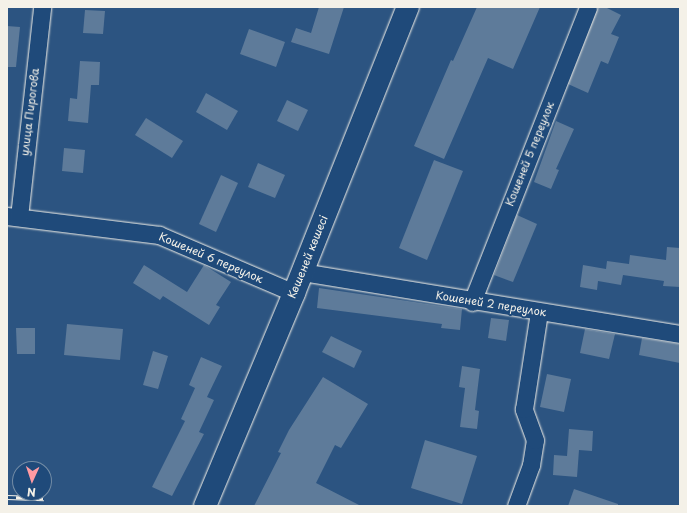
<!DOCTYPE html>
<html>
<head>
<meta charset="utf-8">
<style>
  body { margin:0 }
  #map { position:relative; width:687px; height:513px; overflow:hidden; background:#2c5481; font-family:"Playpen Sans",sans-serif }
  div>[style] { position:absolute }
  [style*='--x'] { left:calc(var(--x)*1px); top:calc(var(--y)*1px); width:calc(var(--w)*1px); rotate:calc(var(--a)*1deg) }
  .building>* { inset:0; background:#5e7b9a }
  .roads { filter:drop-shadow(0 0 1px #f4f1e8) drop-shadow(0 0 1px #f4f1e8) }
  .minor>* { height:17px; margin:-8.5px; padding:0 8.5px; transform-origin:8.5px; border-radius:8.5px; background:#1f4a7a }
  .secondary>* { height:22px; margin:-11px; padding:0 11px; transform-origin:11px; border-radius:11px; background:#1f4a7a }
  .rail>* { height:4.5px; margin-top:-2.25px; transform-origin:0; background:repeating-linear-gradient(90deg,#1f4a7a 0 9px,#f4f1e8 0 18px); box-sizing:border-box; border-block:1px solid #f4f1e8 }
  span { translate:-50% -50%; white-space:nowrap; text-align:center; line-height:1.15; -webkit-text-stroke:4px #1f4a7a; paint-order:stroke }
  .street-label { font-size:11px; color:#f4f1e8 }
  .frame { position:absolute; inset:0; border:8px solid #f4f1e8; pointer-events:none }
  .north { position:absolute; left:12px; top:461px; width:40px; height:40px; box-sizing:border-box; background:#1f4a7a; border:1px solid #748da6; border-radius:50%; rotate:183deg; font-size:11px; font-weight:700; line-height:16px; text-align:center; color:#f4f1e8 }
  .north::after { content:''; display:block; margin:auto; width:14px; height:18px; background:#ff9aa2; clip-path:polygon(50% 0,100% 100%,50% 72%,0 100%) }
</style>
</head>
<body>
<div id="map">
  <div class="building">
    <div style="clip-path:polygon(319px 7px,344px 7px,329px 54px,291px 42px,296px 28px,311px 33px)"></div>
    <div style="clip-path:polygon(477px 7px,540px 7px,513px 69px,488px 58px,444px 159px,414px 146px,451px 60px,453px 61px)"></div>
    <div style="clip-path:polygon(598px 7px,605px 7px,621px 15px,611px 34px,619px 37px,608px 64px,601px 61px,588px 93px,568px 84px)"></div>
    <div style="clip-path:polygon(85px 10px,105px 11px,103px 34px,83px 33px)"></div>
    <div style="clip-path:polygon(7px 26px,20px 27px,16px 67px,7px 67px)"></div>
    <div style="clip-path:polygon(249px 29px,285px 42px,276px 67px,240px 54px)"></div>
    <div style="clip-path:polygon(80px 61px,100px 62px,99px 85px,91px 85px,88px 123px,68px 121px,70px 98px,77px 99px)"></div>
    <div style="clip-path:polygon(206px 93px,238px 111px,227px 130px,196px 112px)"></div>
    <div style="clip-path:polygon(287px 100px,308px 110px,298px 131px,277px 121px)"></div>
    <div style="clip-path:polygon(146px 118px,183px 141px,172px 158px,135px 135px)"></div>
    <div style="clip-path:polygon(556px 121px,574px 129px,556px 169px,559px 170px,551px 189px,534px 182px)"></div>
    <div style="clip-path:polygon(64px 148px,85px 150px,83px 173px,62px 171px)"></div>
    <div style="clip-path:polygon(434px 160px,463px 171px,427px 260px,399px 248px)"></div>
    <div style="clip-path:polygon(258px 163px,285px 175px,275px 198px,248px 187px)"></div>
    <div style="clip-path:polygon(221px 175px,238px 183px,216px 232px,199px 224px)"></div>
    <div style="clip-path:polygon(517px 215px,537px 224px,513px 282px,494px 275px)"></div>
    <div style="clip-path:polygon(667px 247px,680px 248px,680px 287px,663px 286px,664px 281px,623px 275px,621px 285px,598px 281px,597px 290px,580px 287px,583px 265px,606px 269px,607px 261px,629px 264px,630px 255px,666px 260px)"></div>
    <div style="clip-path:polygon(144px 265px,187px 292px,204px 265px,231px 282px,216px 305px,220px 307px,209px 325px,163px 296px,160px 300px,133px 283px)"></div>
    <div style="clip-path:polygon(319px 288px,462px 309px,460px 330px,441px 328px,442px 324px,317px 308px)"></div>
    <div style="clip-path:polygon(491px 318px,509px 320px,506px 341px,488px 338px)"></div>
    <div style="clip-path:polygon(67px 324px,123px 329px,120px 360px,64px 355px)"></div>
    <div style="clip-path:polygon(16px 328px,35px 328px,35px 354px,17px 354px)"></div>
    <div style="clip-path:polygon(585px 329px,615px 334px,609px 359px,580px 353px)"></div>
    <div style="clip-path:polygon(331px 336px,362px 351px,354px 368px,322px 352px)"></div>
    <div style="clip-path:polygon(642px 338px,680px 344px,680px 363px,639px 355px)"></div>
    <div style="clip-path:polygon(153px 351px,168px 356px,158px 389px,143px 385px)"></div>
    <div style="clip-path:polygon(201px 357px,222px 366px,207px 397px,214px 400px,199px 432px,204px 434px,172px 496px,152px 487px,185px 421px,181px 419px,195px 388px,189px 385px)"></div>
    <div style="clip-path:polygon(462px 366px,480px 369px,475px 410px,479px 411px,477px 429px,460px 427px,465px 388px,459px 387px)"></div>
    <div style="clip-path:polygon(547px 374px,571px 379px,564px 412px,540px 407px)"></div>
    <div style="clip-path:polygon(323px 377px,368px 404px,341px 448px,335px 445px,316px 483px,361px 506px,254px 506px,281px 453px,278px 452px,289px 430px)"></div>
    <div style="clip-path:polygon(569px 429px,593px 431px,592px 451px,579px 450px,577px 477px,553px 475px,554px 455px,567px 456px)"></div>
    <div style="clip-path:polygon(425px 440px,477px 456px,462px 504px,411px 488px)"></div>
    <div style="clip-path:polygon(574px 489px,618px 504px,618px 506px,568px 506px)"></div>
  </div>
  <div class="roads">
    <div class="minor">
      <div style="--x:7;--y:216;--w:153;--a:7.1"></div>
      <div style="--x:159;--y:235;--w:147;--a:23.2"></div>
      <div style="--x:19;--y:217;--w:211;--a:-83.7"></div>
      <div style="--x:302;--y:272;--w:383;--a:9.3"></div>
      <div style="--x:472;--y:302;--w:317;--a:-68.5"></div>
      <div style="--x:516;--y:506;--w:44;--a:-69.9"></div>
      <div style="--x:531;--y:465;--w:25;--a:-81"></div>
      <div style="--x:535;--y:440;--w:33;--a:-110"></div>
      <div style="--x:524;--y:409;--w:98;--a:-81.2"></div>
    </div>
    <div class="secondary">
      <div style="--x:205;--y:506;--w:231;--a:-67.3"></div>
      <div style="--x:294;--y:293;--w:308;--a:-68.3"></div>
    </div>
  </div>
  <div class="rail">
    <div style="--x:7;--y:497;--w:37;--a:2"></div>
  </div>
  <div class="street-label">
    <span style="left:30px;top:112px;rotate:-83deg">улица Пирогова</span>
    <span style="left:530px;top:154px;rotate:-68deg">Кошеней 5 переулок</span>
    <span style="left:308px;top:257px;rotate:-68deg">Көшеней көшесі</span>
    <span style="left:211px;top:258px;rotate:23deg">Кошеней 6 переулок</span>
    <span style="left:491px;top:304px;rotate:9deg">Кошеней 2 переулок</span>
  </div>
  <div class="frame"></div>
  <div class="north">N</div>
</div>
</body>
</html>
